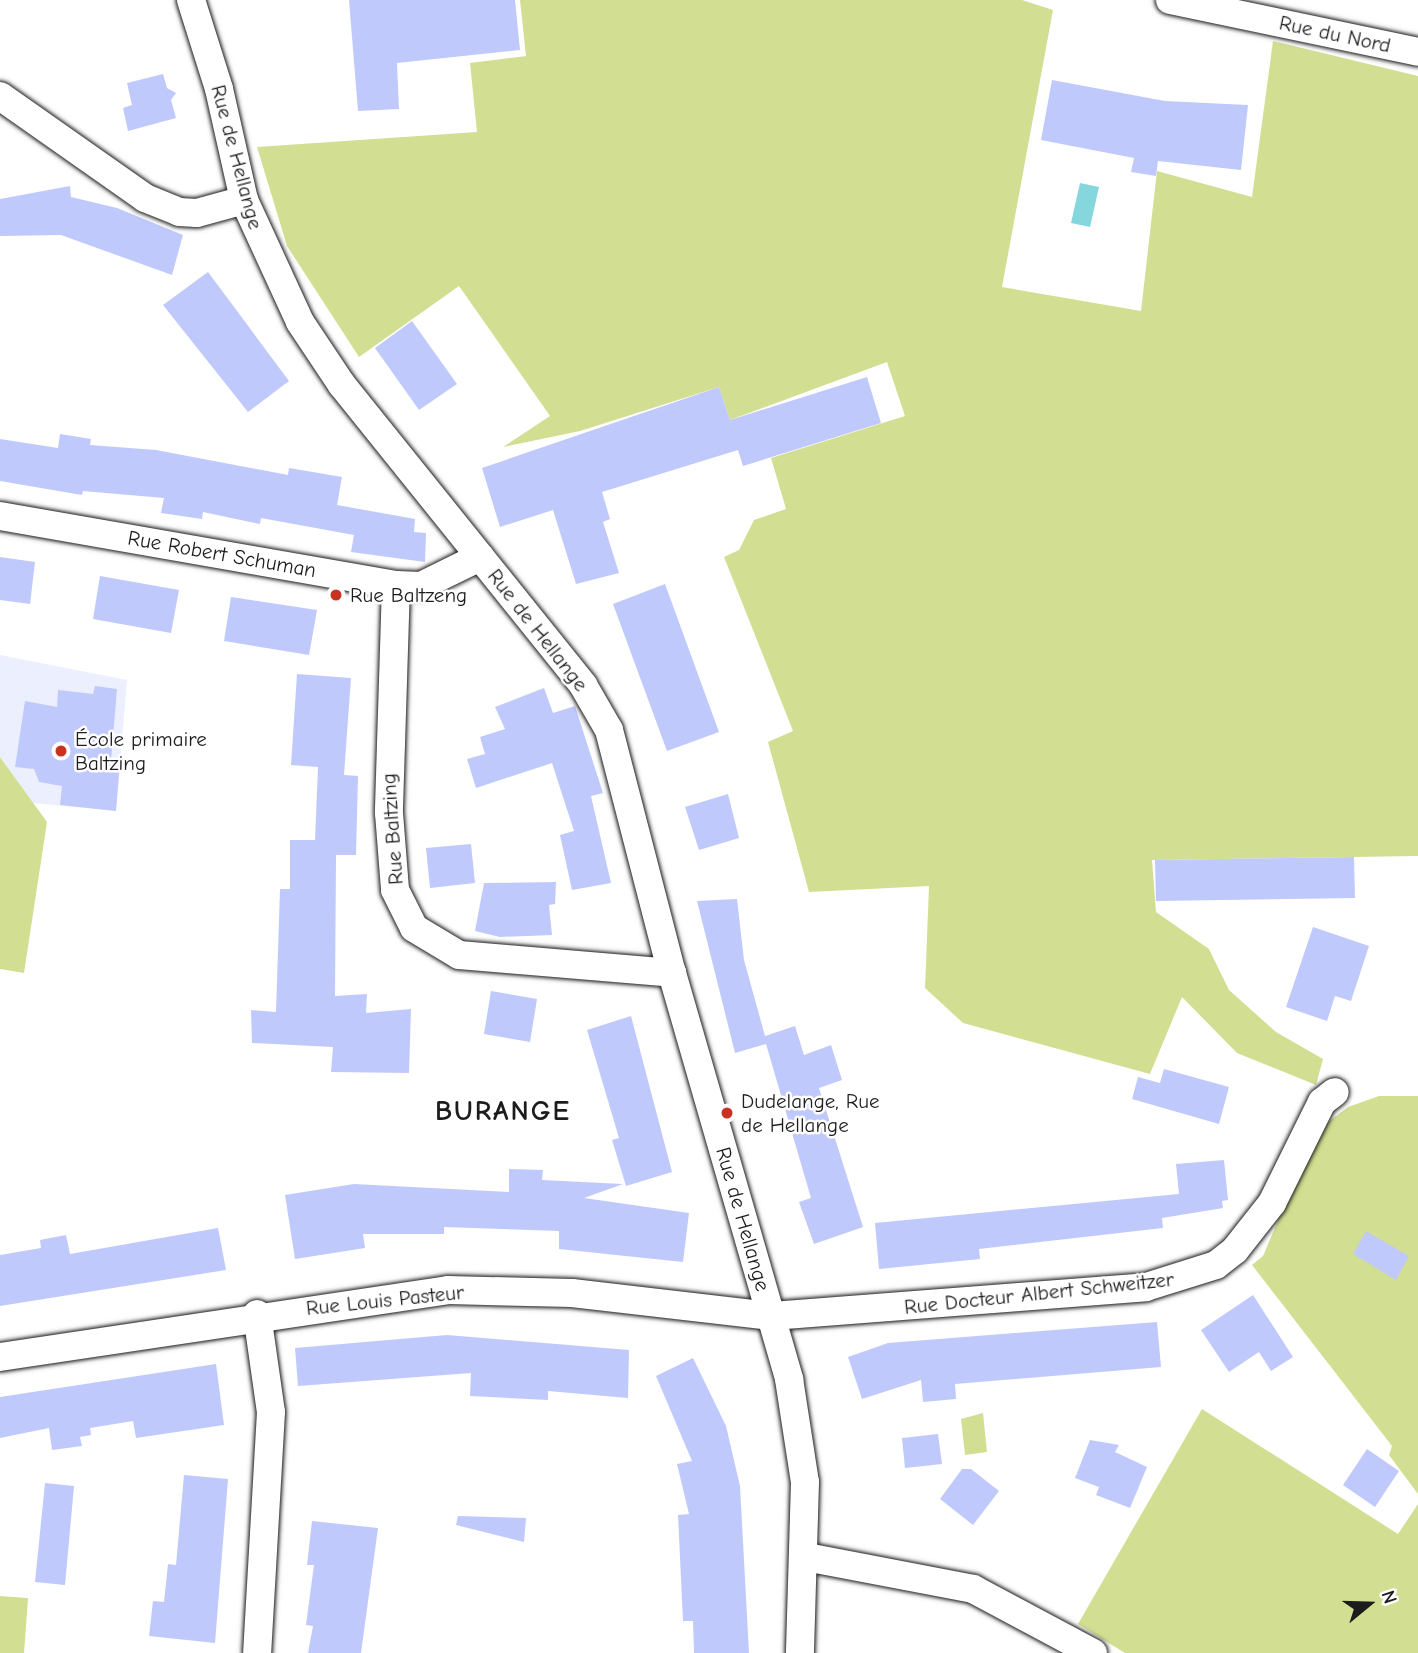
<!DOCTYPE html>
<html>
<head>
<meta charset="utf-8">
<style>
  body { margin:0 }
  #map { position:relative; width:1418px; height:1653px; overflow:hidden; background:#fff; font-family:"Comic Neue",sans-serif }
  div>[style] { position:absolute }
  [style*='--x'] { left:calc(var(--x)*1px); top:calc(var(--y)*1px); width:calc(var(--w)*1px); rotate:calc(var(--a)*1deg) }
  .built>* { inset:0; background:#eceffe }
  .green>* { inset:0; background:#d2df92 }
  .water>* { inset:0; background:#85d6dd }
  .building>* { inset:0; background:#c0c9fb }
  .roads { filter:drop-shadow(0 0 2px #1c1c1c) drop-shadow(0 0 2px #1c1c1c) }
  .minor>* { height:28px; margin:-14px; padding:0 14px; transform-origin:14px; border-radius:14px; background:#fff }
  .dots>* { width:19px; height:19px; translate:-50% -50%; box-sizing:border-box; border:4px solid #fff; border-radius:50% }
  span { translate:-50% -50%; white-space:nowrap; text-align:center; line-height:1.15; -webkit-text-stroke:5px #fff; paint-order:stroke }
  .street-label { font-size:21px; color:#1c1c1c }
  .poi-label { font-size:21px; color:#1c1c1c }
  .left { translate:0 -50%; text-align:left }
  .district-label { font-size:28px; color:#1c1c1c; font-weight:700; letter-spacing:2px }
  .north { position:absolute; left:1334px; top:1569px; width:70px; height:70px; -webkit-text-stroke:5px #fff; paint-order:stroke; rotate:71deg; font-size:19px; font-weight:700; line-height:28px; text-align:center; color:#1c1c1c }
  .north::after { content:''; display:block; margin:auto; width:24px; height:32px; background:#1c1c1c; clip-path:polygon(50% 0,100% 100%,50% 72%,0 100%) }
</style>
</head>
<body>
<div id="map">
  <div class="built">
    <div style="clip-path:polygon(0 655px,127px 680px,116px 811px,33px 803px,0 757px)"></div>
  </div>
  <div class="green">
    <div style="clip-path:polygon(520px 0,1022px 0,1053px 10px,1002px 287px,1141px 311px,1157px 171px,1252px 197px,1273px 41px,1418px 76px,1418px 856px,1152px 860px,1156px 912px,1209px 949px,1229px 990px,1276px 1032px,1323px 1059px,1316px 1085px,1237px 1053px,1182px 997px,1150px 1074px,963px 1023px,925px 988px,929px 886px,809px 892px,768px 742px,793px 731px,724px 557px,739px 550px,754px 520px,786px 509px,771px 458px,905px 416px,887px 362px,730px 420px,719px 387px,580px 431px,503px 447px,550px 416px,459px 286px,359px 357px,287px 246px,257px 147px,477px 132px,470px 63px,526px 56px)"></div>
    <div style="clip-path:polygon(0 757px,47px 822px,24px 973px,0 969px)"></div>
    <div style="clip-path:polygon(1379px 1096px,1418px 1096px,1418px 1494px,1389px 1455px,1392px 1446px,1252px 1265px,1263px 1256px,1316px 1131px,1348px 1107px)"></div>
    <div style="clip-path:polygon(1202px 1409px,1398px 1534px,1418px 1504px,1418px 1653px,1125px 1653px,1078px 1624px)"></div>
    <div style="clip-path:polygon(983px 1413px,987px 1452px,965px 1455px,961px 1419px)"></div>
    <div style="clip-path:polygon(0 1596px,28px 1598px,24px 1653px,0 1653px)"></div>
  </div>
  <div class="water">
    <div style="clip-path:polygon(1080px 183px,1099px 187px,1090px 227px,1071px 223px)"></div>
  </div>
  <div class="building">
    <div style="clip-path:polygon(349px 0,515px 0,520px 50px,397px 63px,399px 109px,358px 111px)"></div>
    <div style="clip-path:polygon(163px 74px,167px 88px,176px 93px,171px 100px,176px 118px,128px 131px,123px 108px,132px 105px,127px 83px)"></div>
    <div style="clip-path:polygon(1052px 80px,1165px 101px,1248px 105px,1241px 170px,1158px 161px,1156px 176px,1131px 172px,1134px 158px,1041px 140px)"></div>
    <div style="clip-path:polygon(70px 186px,71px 197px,117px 208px,183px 235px,172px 275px,61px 235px,0 236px,0 199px)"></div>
    <div style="clip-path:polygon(208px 272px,289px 381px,248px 412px,163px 305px)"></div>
    <div style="clip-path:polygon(412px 321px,457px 384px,419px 410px,375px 348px)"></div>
    <div style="clip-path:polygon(867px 377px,881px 423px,743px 466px,738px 450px,602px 492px,610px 519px,603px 522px,619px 573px,576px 584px,553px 510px,500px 527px,482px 468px,719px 387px,730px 420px)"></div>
    <div style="clip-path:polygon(60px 434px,91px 439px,90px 445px,156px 450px,288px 475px,289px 468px,342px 477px,337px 505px,415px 519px,414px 532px,426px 533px,425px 562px,351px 552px,354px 535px,261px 518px,260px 524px,203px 512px,202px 519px,161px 513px,164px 498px,83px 491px,82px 495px,0 481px,0 439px,58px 448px)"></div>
    <div style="clip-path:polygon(0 557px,35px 562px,30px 604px,0 600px)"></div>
    <div style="clip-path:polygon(100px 576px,179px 590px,171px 633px,93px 619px)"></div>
    <div style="clip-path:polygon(665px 584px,719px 732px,667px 751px,613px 604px)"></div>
    <div style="clip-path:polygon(231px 597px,317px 610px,309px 655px,224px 641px)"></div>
    <div style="clip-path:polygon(297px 674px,351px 678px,344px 775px,358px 776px,356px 855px,336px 855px,335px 996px,367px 994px,366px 1013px,411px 1009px,409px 1073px,331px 1072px,333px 1047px,252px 1043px,251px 1010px,276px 1012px,280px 889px,290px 889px,290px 840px,315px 840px,318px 767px,291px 765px)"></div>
    <div style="clip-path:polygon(95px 686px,117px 689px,111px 761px,120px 762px,116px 811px,60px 805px,62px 786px,39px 782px,34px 769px,15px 767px,25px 701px,57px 707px,58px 690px,93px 694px)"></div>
    <div style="clip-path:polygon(544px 688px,553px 713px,575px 706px,603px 793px,591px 796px,611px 883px,572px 890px,560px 835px,574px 831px,552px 763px,476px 788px,467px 759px,485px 754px,480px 737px,505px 729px,495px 707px)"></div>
    <div style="clip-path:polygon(728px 794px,739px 838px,699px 850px,685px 807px)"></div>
    <div style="clip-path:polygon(471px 844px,475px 883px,430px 888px,426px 848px)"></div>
    <div style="clip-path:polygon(1354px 857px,1355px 898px,1156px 901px,1155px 860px)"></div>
    <div style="clip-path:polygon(556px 882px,555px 904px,549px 905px,552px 935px,500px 937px,475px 931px,484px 883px)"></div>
    <div style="clip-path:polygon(737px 899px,744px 960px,765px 1036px,795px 1026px,804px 1055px,831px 1045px,842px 1080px,819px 1088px,863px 1227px,814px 1244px,799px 1202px,811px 1198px,766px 1044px,735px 1053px,697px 901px)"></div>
    <div style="clip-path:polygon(1313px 927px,1369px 946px,1351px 1001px,1335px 996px,1327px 1021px,1286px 1007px)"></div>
    <div style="clip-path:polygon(491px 991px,537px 999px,530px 1042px,484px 1034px)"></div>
    <div style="clip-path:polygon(631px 1016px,672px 1172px,626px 1186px,612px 1140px,619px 1138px,587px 1030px)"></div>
    <div style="clip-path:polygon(1164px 1069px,1229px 1087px,1219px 1124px,1132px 1099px,1138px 1077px,1160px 1083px)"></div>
    <div style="clip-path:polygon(1224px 1160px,1228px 1200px,1222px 1201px,1223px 1208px,1162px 1218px,1163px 1228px,979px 1249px,980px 1259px,879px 1269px,875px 1223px,1179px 1194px,1176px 1164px)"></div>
    <div style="clip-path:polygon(509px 1169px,543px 1170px,542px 1180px,623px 1184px,584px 1198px,689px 1213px,683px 1262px,559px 1249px,559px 1231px,444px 1227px,444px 1234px,363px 1234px,365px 1248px,295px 1259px,285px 1195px,354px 1184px,509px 1192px)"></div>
    <div style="clip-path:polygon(218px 1228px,226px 1270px,0 1306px,0 1255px,41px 1248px,40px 1240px,66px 1235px,70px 1254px)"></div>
    <div style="clip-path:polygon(1366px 1231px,1409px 1256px,1396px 1280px,1353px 1254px)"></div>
    <div style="clip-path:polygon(1253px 1295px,1293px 1357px,1271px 1371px,1259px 1352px,1229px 1372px,1201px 1330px)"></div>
    <div style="clip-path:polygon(1157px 1322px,1161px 1367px,955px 1384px,956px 1399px,923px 1402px,921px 1380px,862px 1399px,848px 1357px,888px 1343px)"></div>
    <div style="clip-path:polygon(447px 1335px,629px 1350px,628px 1398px,548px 1391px,548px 1400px,470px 1396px,471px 1373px,298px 1386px,295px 1348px)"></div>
    <div style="clip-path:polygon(693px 1358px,726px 1426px,740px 1486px,749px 1653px,694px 1653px,693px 1621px,683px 1621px,678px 1515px,689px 1514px,677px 1464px,692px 1461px,656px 1376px)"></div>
    <div style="clip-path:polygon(216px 1364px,224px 1425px,136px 1438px,133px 1421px,90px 1428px,91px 1435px,80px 1437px,82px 1446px,52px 1450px,49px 1428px,0 1438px,0 1397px)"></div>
    <div style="clip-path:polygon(938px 1434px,942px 1464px,905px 1468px,902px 1438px)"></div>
    <div style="clip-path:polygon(1090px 1440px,1119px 1445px,1115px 1452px,1147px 1467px,1130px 1508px,1096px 1495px,1099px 1487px,1075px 1478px)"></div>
    <div style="clip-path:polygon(1367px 1449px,1399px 1471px,1375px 1507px,1343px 1485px)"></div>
    <div style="clip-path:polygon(962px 1469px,971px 1469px,999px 1491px,973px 1525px,940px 1499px)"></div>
    <div style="clip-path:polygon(184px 1475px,228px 1479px,215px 1643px,149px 1636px,153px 1601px,164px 1602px,168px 1564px,176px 1565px)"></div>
    <div style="clip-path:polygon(45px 1483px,74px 1486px,65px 1585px,35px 1582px)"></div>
    <div style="clip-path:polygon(458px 1516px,526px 1518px,524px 1542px,456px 1525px)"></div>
    <div style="clip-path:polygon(312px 1521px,378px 1528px,361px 1653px,308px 1653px,313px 1626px,306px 1625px,314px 1565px,307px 1565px)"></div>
  </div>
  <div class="roads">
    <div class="minor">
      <div style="--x:191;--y:0;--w:93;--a:72.5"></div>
      <div style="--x:219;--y:89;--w:114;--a:77.3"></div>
      <div style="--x:244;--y:200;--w:134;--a:65.3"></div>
      <div style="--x:300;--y:322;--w:76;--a:56.3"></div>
      <div style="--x:342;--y:385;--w:385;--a:51.2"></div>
      <div style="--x:583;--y:685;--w:52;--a:60"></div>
      <div style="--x:609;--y:730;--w:251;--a:75.5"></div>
      <div style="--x:672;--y:973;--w:423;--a:73.9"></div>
      <div style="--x:789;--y:1379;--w:104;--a:81.2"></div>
      <div style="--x:805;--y:1482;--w:171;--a:91.7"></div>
      <div style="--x:1170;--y:0;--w:253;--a:11.8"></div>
      <div style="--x:0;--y:96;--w:177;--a:35.1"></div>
      <div style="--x:145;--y:198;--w:37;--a:22"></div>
      <div style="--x:179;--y:212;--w:18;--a:3"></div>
      <div style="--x:197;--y:213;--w:49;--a:-15.5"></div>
      <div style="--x:0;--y:516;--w:402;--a:9.9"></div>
      <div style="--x:396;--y:585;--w:25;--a:2"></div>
      <div style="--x:421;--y:586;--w:66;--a:-26.2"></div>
      <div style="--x:396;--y:585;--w:228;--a:91.8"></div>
      <div style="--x:389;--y:813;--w:77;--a:85.5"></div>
      <div style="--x:395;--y:890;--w:42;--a:63.4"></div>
      <div style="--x:414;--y:928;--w:52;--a:31"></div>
      <div style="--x:459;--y:955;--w:214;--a:4.8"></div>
      <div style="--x:257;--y:1314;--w:99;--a:81.9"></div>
      <div style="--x:271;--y:1412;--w:241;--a:93.3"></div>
      <div style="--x:0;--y:1357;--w:453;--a:-8.5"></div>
      <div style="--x:448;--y:1290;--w:124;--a:1.4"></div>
      <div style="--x:572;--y:1293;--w:201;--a:6.6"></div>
      <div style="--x:772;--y:1316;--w:375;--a:-4.4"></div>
      <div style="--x:1146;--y:1287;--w:73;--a:-17.4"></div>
      <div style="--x:1216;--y:1265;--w:24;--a:-38"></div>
      <div style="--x:1235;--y:1250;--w:60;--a:-51.8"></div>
      <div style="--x:1272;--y:1203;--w:113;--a:-63.7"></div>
      <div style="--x:1322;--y:1102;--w:16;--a:-38"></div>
      <div style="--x:806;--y:1557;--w:170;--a:10.8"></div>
      <div style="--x:973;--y:1589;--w:136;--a:28.1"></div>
    </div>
  </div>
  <div class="dots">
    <div style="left:336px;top:595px;background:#c8321e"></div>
    <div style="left:61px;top:751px;background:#c8321e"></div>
    <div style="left:727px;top:1113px;background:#c8321e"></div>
  </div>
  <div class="street-label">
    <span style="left:1335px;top:34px;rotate:12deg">Rue du Nord</span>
    <span style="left:237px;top:157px;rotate:75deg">Rue de Hellange</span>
    <span style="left:222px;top:554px;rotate:10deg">Rue Robert Schuman</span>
    <span style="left:538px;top:630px;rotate:52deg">Rue de Hellange</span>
    <span style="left:392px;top:829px;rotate:-94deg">Rue Baltzing</span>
    <span style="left:743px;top:1219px;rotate:74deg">Rue de Hellange</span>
    <span style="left:1039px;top:1293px;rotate:-6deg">Rue Docteur Albert Schweitzer</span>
    <span style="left:385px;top:1300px;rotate:-6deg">Rue Louis Pasteur</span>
  </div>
  <div class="poi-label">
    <span class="left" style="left:350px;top:595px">Rue Baltzeng</span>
    <span class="left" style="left:75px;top:751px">École primaire<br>Baltzing</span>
    <span class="left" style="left:741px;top:1113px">Dudelange, Rue<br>de Hellange</span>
  </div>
  <div class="district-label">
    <span style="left:503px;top:1111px">BURANGE</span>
  </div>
  <div class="north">N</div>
</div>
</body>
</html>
